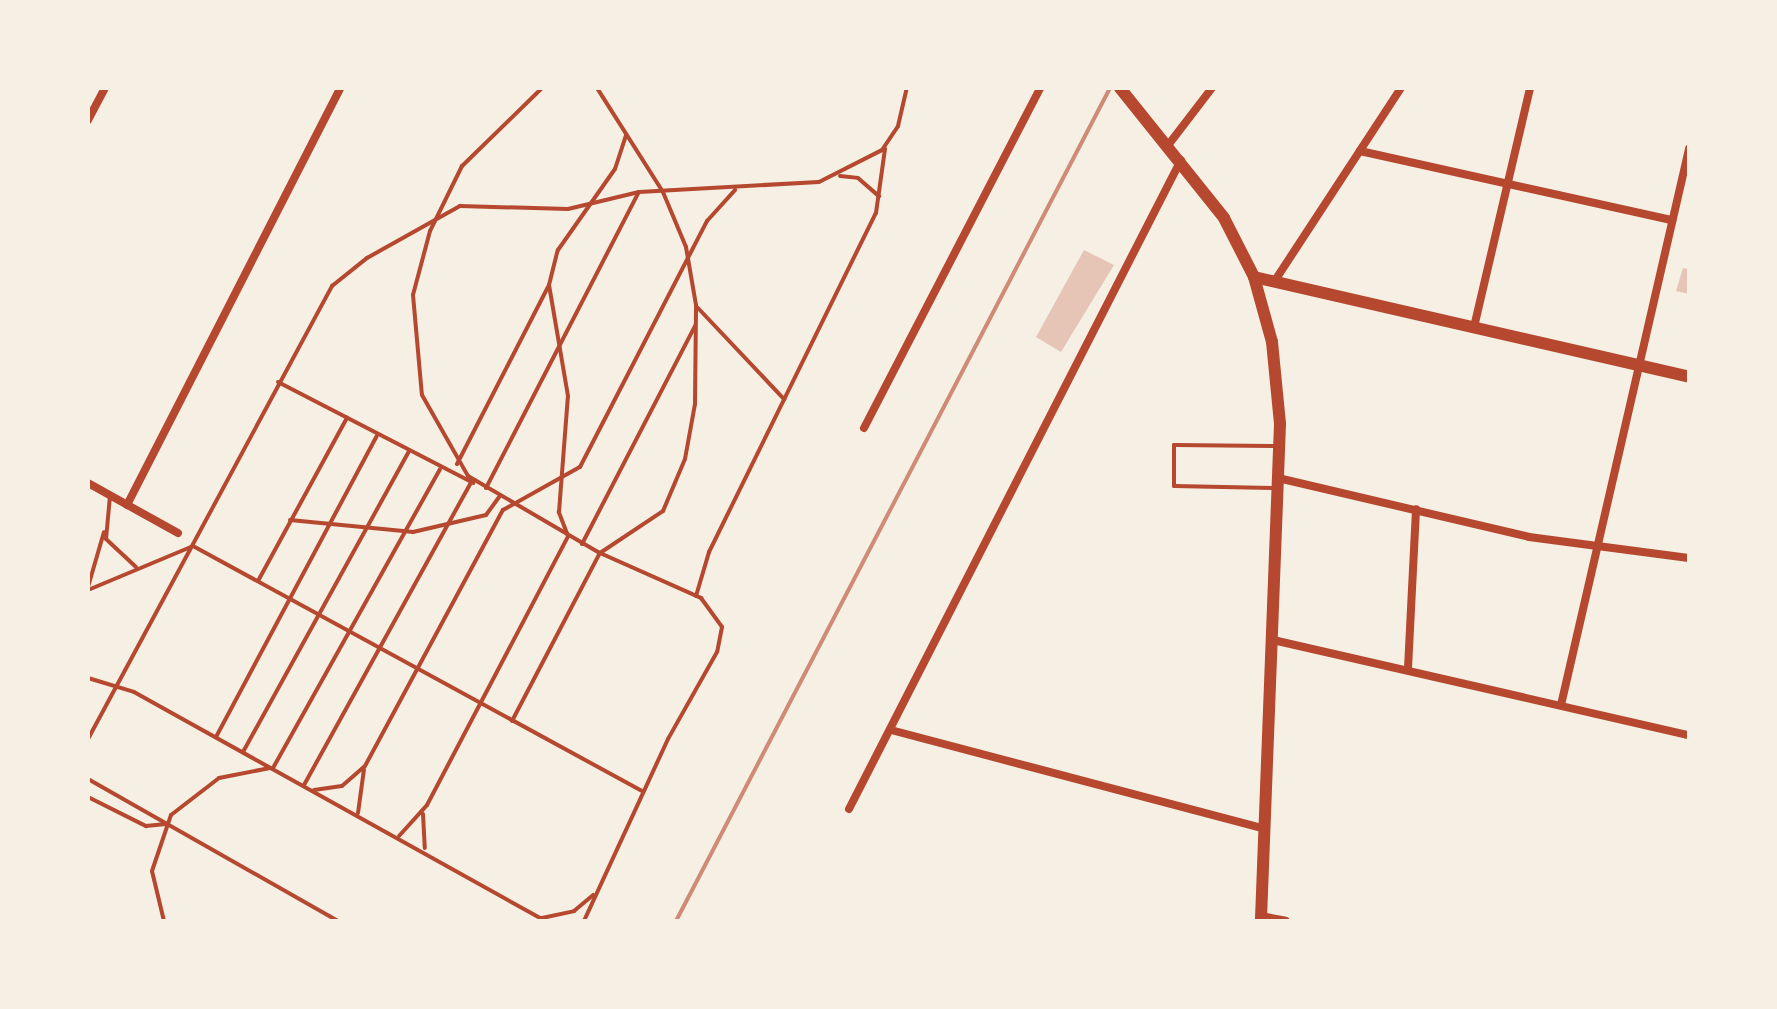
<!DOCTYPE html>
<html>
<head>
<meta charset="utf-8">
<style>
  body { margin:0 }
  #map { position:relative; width:1777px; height:1009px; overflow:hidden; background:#f6efe4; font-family:Overpass,sans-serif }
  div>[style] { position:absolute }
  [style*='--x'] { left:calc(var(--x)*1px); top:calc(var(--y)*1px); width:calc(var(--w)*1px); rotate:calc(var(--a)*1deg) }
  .building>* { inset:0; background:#e6c5b7 }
  .service>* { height:4px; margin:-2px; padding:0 2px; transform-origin:2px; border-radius:2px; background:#b5482f }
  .minor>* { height:8px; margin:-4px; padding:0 4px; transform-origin:4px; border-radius:4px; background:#b5482f }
  .primary>* { height:12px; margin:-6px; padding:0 6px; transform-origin:6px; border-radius:6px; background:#b5482f }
  .rail>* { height:4px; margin:-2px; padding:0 2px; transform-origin:2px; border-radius:2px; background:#cf8b77 }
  span { translate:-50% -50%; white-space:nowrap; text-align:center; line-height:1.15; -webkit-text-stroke:8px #f6efe4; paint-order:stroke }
  .frame { position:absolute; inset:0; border:90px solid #f6efe4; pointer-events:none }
</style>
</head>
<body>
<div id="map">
  <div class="building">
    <div style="clip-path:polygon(1084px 250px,1114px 265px,1061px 352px,1036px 337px)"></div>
    <div style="clip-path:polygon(1683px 268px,1689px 269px,1689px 294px,1676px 291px)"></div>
  </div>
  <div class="service">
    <div style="--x:542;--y:88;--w:112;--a:135.7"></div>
    <div style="--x:462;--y:166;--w:72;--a:116.2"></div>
    <div style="--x:430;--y:231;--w:66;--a:104.9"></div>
    <div style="--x:413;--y:295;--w:100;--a:84.9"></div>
    <div style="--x:422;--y:395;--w:93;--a:60.4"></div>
    <div style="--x:468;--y:476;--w:153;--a:30.3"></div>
    <div style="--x:600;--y:553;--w:111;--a:24"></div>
    <div style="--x:701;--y:598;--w:36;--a:54"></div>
    <div style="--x:722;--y:627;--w:25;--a:101"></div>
    <div style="--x:717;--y:652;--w:100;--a:119.4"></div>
    <div style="--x:668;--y:739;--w:200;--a:114.8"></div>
    <div style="--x:840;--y:176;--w:18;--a:6"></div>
    <div style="--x:858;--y:178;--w:28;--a:41"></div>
    <div style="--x:697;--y:307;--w:127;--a:46.6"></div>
    <div style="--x:278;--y:382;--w:220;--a:27.3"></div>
    <div style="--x:457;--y:464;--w:199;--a:-62.8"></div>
    <div style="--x:486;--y:488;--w:333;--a:-62.7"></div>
    <div style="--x:1274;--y:488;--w:100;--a:-178.9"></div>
    <div style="--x:1174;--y:486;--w:41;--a:-90"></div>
    <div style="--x:1174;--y:445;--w:103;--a:0.6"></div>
    <div style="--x:110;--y:496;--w:43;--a:95.3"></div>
    <div style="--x:106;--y:539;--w:41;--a:43"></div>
    <div style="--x:290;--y:520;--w:124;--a:5.6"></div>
    <div style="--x:413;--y:532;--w:75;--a:-13.1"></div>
    <div style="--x:486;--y:515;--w:22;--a:-54"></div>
    <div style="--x:582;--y:544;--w:246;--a:-62.6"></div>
    <div style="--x:258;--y:581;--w:186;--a:-61.4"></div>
    <div style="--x:88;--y:587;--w:57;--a:-73.8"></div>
    <div style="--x:88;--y:590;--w:114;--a:-22.7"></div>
    <div style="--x:193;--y:546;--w:511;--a:28.62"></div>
    <div style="--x:696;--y:596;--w:46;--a:-73.5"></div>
    <div style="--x:709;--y:552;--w:378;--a:-63.8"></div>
    <div style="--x:876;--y:213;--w:65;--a:-82"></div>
    <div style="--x:88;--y:678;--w:48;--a:16.9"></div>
    <div style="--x:134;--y:692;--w:471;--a:29.1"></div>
    <div style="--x:512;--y:721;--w:190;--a:-62.4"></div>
    <div style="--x:600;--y:553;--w:76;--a:-33.7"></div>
    <div style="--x:663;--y:511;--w:56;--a:-67.1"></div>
    <div style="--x:685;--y:459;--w:56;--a:-79.7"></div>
    <div style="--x:695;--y:404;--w:99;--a:-89.4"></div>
    <div style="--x:696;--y:305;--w:59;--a:-99.8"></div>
    <div style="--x:686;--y:247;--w:60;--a:-112.7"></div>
    <div style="--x:663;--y:192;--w:123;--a:-122.4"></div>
    <div style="--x:216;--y:737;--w:341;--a:-61.9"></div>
    <div style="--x:88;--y:739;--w:515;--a:-61.69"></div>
    <div style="--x:332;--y:286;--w:45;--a:-38.7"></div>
    <div style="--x:367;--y:258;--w:107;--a:-29.2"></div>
    <div style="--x:460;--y:206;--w:108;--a:1.6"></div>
    <div style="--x:568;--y:209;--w:73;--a:-13.5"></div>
    <div style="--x:639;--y:192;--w:180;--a:-3.2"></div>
    <div style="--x:819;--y:182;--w:71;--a:-26.9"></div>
    <div style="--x:882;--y:150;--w:29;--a:-56"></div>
    <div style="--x:898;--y:126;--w:39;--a:-77"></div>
    <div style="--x:243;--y:752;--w:342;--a:-61.1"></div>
    <div style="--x:273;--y:768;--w:342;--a:-60.8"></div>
    <div style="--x:88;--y:779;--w:288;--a:29.6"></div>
    <div style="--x:304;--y:785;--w:345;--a:-61.1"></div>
    <div style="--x:314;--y:790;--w:28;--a:-8"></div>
    <div style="--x:342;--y:786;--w:30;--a:-41"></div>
    <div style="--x:365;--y:766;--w:291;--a:-61.7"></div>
    <div style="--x:503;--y:510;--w:88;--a:-29.2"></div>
    <div style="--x:580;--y:467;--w:277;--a:-62.7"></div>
    <div style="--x:707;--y:221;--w:42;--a:-47.9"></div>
    <div style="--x:88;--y:797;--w:65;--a:26.6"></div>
    <div style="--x:146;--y:826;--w:20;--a:-6"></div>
    <div style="--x:358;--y:813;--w:44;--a:-82.2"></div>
    <div style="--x:423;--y:814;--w:34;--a:87"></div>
    <div style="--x:399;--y:836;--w:42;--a:-47.9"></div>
    <div style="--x:427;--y:805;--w:304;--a:-62.3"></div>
    <div style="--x:568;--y:536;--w:26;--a:-111"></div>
    <div style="--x:559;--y:512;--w:116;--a:-85.6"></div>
    <div style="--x:568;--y:396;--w:113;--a:-99.7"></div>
    <div style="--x:549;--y:285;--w:36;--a:-76"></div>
    <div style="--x:558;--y:250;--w:99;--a:-54.9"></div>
    <div style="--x:615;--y:169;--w:36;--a:-72"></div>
    <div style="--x:542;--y:918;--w:33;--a:-12"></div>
    <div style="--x:574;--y:911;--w:25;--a:-40"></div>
    <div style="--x:164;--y:921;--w:51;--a:-103.5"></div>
    <div style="--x:152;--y:871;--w:59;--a:-71.3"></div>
    <div style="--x:171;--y:815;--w:61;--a:-37.6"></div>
    <div style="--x:219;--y:778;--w:52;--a:-11.1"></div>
  </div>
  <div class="minor">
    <div style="--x:88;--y:120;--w:36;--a:-62"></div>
    <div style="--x:1169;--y:144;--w:71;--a:-52.5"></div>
    <div style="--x:1360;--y:151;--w:320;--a:12.5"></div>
    <div style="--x:1274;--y:282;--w:232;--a:-56.8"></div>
    <div style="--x:1474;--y:327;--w:245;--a:-76.8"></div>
    <div style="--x:864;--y:428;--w:383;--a:-62.6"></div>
    <div style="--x:1278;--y:478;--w:258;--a:13.2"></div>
    <div style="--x:1529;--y:537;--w:161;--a:7.5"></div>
    <div style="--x:88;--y:483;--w:103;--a:29.1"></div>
    <div style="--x:127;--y:505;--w:468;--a:-62.9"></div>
    <div style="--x:1273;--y:640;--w:427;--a:12.9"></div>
    <div style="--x:1408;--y:668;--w:159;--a:-87.1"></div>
    <div style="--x:1561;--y:705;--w:571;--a:-77.04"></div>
    <div style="--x:891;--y:730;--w:387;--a:14.8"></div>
    <div style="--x:849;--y:809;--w:729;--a:-62.91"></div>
    <div style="--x:1261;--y:916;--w:25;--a:11"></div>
  </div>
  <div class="primary">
    <div style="--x:1120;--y:88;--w:166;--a:51.3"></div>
    <div style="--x:1224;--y:218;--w:66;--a:63"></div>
    <div style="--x:1254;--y:277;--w:67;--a:74.5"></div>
    <div style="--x:1272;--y:342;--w:82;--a:84.4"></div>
    <div style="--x:1280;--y:424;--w:497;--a:92.2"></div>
    <div style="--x:1254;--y:277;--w:446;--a:12.9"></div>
  </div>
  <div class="rail">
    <div style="--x:676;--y:921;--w:939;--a:-62.48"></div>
  </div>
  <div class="frame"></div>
</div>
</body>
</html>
